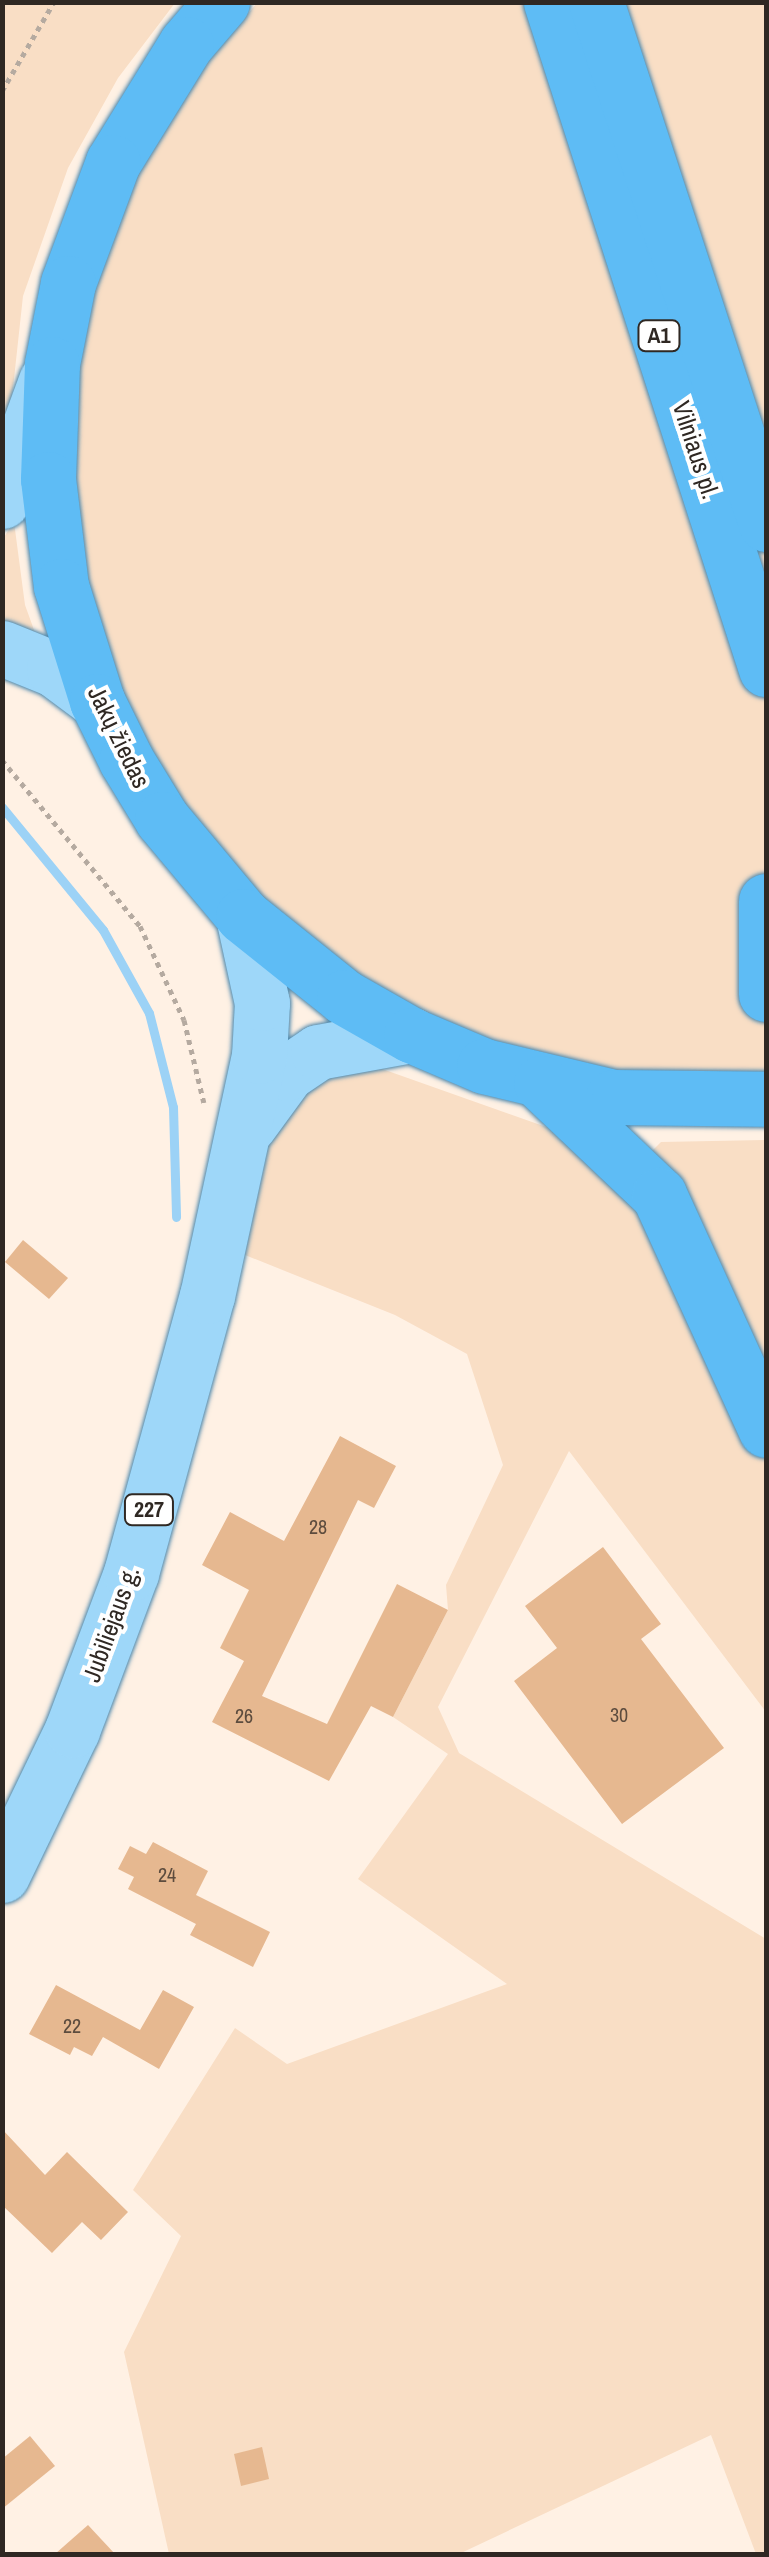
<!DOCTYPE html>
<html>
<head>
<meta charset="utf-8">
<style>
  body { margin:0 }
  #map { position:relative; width:769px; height:2557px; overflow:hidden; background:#fff1e4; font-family:"Archivo Narrow",sans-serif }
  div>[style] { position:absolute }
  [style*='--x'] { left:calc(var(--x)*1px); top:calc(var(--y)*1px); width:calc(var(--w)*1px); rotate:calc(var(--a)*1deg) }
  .green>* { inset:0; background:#f9dec5 }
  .stream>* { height:9px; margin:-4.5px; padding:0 4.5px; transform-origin:4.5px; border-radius:4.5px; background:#9cd2f6 }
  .building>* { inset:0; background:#e6b890 }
  .path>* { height:5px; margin-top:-2.5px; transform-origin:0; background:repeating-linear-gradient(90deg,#b5aaa0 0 5px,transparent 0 10px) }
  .roads { filter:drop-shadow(0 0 2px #4e88ac) drop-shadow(0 0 2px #4e88ac) }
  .major>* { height:55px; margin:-27.5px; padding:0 27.5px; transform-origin:27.5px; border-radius:27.5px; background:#9ed7f9 }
  .highway>* { height:55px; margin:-27.5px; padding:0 27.5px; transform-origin:27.5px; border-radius:27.5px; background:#5ebcf5 }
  span { translate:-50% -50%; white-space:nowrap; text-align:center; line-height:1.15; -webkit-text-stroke:8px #fff; paint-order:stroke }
  .number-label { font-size:20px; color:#5d4c3e }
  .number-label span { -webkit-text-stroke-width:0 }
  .shield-label span { padding:2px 8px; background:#fff; border:2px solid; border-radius:8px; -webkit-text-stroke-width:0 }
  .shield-label { font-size:22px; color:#2f2823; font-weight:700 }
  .street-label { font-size:25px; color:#2f2823 }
  .frame { position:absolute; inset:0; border:5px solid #2f2823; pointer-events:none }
</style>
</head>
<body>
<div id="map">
  <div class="green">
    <div style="clip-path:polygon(3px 3px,175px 3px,118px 78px,68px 168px,23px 296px,3px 480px)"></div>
    <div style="clip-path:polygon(257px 3px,766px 3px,766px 1072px,704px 1079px,584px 1069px,503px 1048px,370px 985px,239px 881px,137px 739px,88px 627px,70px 402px,96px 254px,154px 124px)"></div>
    <div style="clip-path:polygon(14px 522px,25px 605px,38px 641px,3px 632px,2px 540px)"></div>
    <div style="clip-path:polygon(371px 1065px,549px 1128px,635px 1184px,766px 1461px,766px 1712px,569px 1451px,438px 1707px,459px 1753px,766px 1939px,766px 2554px,756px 2554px,711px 2435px,459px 2554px,169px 2554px,124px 2352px,181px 2236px,133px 2190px,235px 2028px,287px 2064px,507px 1984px,358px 1879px,448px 1754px,393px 1717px,448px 1610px,446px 1585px,503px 1465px,467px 1354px,395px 1315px,245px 1255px,275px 1118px,292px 1089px)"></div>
    <div style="clip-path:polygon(766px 1140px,766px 1382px,650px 1153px,661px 1142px)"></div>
  </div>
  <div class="stream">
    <div style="--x:2;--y:807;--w:159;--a:50.6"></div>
    <div style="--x:103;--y:930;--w:95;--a:61"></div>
    <div style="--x:149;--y:1013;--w:97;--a:75.7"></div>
    <div style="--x:173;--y:1107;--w:110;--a:88.4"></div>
  </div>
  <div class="building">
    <div style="clip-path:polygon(23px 1240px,68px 1278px,49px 1299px,5px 1262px)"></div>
    <div style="clip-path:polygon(340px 1436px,396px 1466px,374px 1508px,358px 1500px,262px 1696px,327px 1724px,397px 1584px,448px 1610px,393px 1717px,371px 1706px,329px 1781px,212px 1722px,244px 1661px,220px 1648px,249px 1590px,202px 1565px,230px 1512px,284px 1541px)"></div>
    <div style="clip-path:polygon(603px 1547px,661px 1624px,641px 1639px,724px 1748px,622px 1824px,514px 1681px,557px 1648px,525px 1606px)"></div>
    <div style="clip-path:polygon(153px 1842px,208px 1871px,196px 1895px,270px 1932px,253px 1967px,190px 1935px,196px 1924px,128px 1889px,134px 1877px,118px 1869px,130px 1846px,146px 1854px)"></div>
    <div style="clip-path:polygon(56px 1985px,140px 2030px,163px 1990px,194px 2007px,159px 2069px,103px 2037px,92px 2056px,74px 2047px,70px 2055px,29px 2034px)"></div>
    <div style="clip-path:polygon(2px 2129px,45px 2175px,67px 2152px,128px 2212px,101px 2240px,82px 2222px,52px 2253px,2px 2205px)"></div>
    <div style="clip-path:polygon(30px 2436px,55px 2466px,2px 2509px,2px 2459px)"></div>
    <div style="clip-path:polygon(262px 2447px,269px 2479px,241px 2486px,234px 2454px)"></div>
    <div style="clip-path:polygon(88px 2525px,115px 2554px,55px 2554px)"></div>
  </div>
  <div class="path">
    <div style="--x:2;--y:91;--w:103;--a:-59.7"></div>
    <div style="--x:2;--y:760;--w:216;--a:50.3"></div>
    <div style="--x:140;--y:926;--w:104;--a:64.9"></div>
    <div style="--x:184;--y:1020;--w:85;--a:76.5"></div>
  </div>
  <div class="roads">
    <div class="major">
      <div style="--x:2;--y:501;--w:128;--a:-69.9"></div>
      <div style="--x:2;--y:648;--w:56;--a:22"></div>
      <div style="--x:54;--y:669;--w:54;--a:36.7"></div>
      <div style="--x:249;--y:1125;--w:64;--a:-53.8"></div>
      <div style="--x:287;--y:1073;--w:37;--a:-34"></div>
      <div style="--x:318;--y:1052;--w:95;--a:-10.4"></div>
      <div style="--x:2;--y:1875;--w:161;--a:-64.2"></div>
      <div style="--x:72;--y:1730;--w:168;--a:-69.4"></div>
      <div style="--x:131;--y:1573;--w:287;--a:-74.7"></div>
      <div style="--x:207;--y:1296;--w:246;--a:-77.8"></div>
      <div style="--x:259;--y:1056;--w:53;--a:-86.8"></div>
      <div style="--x:262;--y:1003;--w:89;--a:-102.3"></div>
    </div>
    <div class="highway">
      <div style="--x:222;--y:2;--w:55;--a:130.6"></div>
      <div style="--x:186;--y:44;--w:139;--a:121.7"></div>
      <div style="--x:113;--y:162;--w:129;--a:110.4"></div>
      <div style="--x:68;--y:283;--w:83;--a:101.2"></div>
      <div style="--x:52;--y:364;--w:115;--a:92"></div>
      <div style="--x:48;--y:479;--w:108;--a:83.1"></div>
      <div style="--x:61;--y:586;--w:121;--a:72.6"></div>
      <div style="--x:97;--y:701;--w:66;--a:63.8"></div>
      <div style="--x:126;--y:760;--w:69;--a:58.6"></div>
      <div style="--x:162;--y:819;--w:126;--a:50.1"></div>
      <div style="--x:243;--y:916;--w:129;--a:38.7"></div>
      <div style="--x:344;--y:997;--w:77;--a:29.6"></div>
      <div style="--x:411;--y:1035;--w:79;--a:23"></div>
      <div style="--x:484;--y:1066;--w:133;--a:13.5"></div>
      <div style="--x:613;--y:1097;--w:153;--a:0.7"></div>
      <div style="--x:551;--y:2;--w:701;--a:72.13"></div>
      <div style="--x:596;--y:2;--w:549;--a:71.96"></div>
      <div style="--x:766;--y:901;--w:93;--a:90"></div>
      <div style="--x:541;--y:1083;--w:163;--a:43.5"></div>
      <div style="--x:659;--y:1195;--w:258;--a:65.5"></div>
    </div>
  </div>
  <div class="number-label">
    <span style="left:318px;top:1526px">28</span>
    <span style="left:619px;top:1714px">30</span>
    <span style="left:244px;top:1715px">26</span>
    <span style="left:167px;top:1874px">24</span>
    <span style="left:72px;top:2025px">22</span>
  </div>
  <div class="shield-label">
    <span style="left:659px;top:336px">A1</span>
    <span style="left:149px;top:1510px">227</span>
  </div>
  <div class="street-label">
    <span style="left:696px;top:450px;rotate:72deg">Vilniaus pl.</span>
    <span style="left:119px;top:737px;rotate:64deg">Jakų žiedas</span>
    <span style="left:111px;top:1624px;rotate:-70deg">Jubiliejaus g.</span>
  </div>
  <div class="frame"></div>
</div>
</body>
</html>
